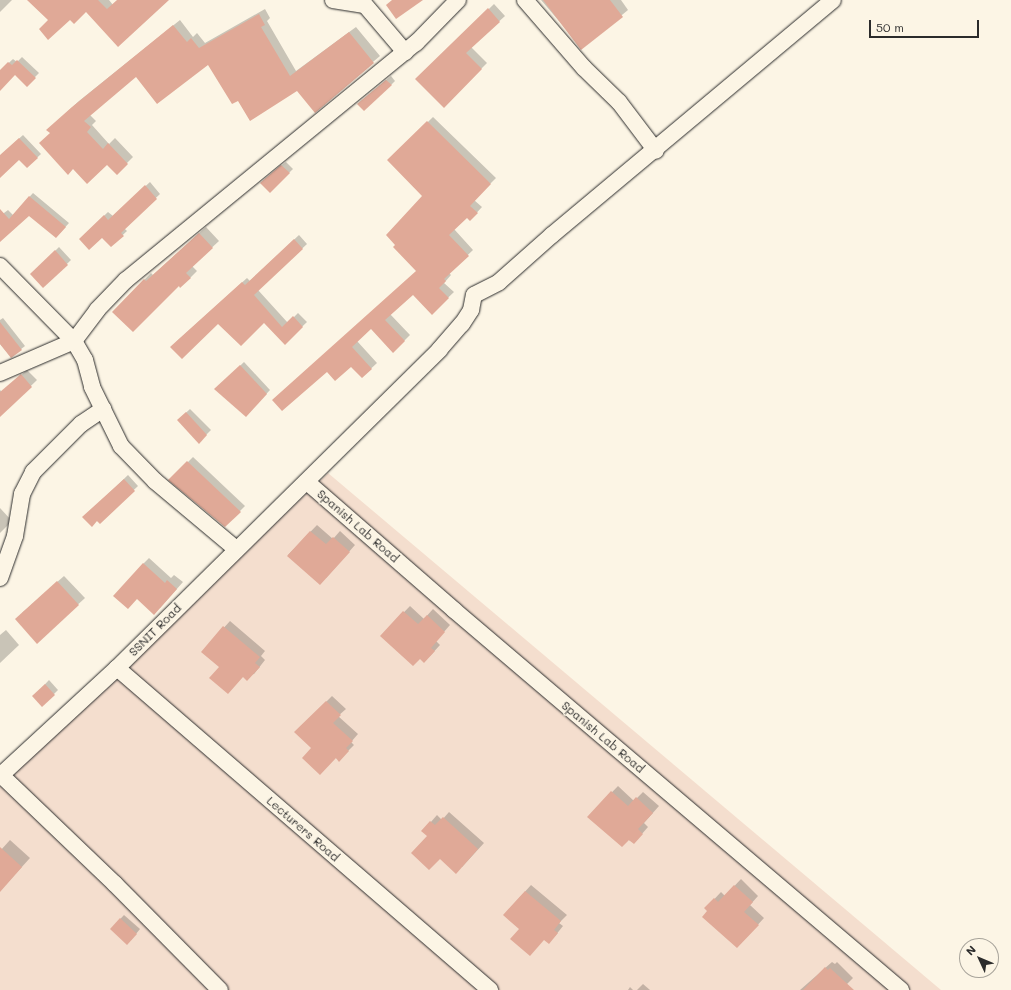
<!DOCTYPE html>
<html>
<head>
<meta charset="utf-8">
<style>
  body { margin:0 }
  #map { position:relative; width:1011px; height:990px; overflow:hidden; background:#fcf5e5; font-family:Mali,sans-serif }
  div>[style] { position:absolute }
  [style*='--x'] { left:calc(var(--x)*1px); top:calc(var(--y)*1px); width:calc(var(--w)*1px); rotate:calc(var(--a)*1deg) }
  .built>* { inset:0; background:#f4dece }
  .shadow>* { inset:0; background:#0003 }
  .building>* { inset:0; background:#e0a997 }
  .roads { filter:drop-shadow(0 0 1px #2b2b2b) drop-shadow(0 0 1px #2b2b2b) }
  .street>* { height:16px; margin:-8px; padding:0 8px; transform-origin:8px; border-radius:8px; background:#fcf5e5 }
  span { translate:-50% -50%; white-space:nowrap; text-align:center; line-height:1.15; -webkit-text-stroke:3px #fcf5e5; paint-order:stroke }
  .street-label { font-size:12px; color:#2b2b2b }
  .north { position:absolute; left:959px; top:938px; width:40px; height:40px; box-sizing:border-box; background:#fcf5e5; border:1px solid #a8a49b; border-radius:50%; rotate:314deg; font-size:11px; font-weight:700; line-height:16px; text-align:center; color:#2b2b2b }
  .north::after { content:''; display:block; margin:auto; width:14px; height:18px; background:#2b2b2b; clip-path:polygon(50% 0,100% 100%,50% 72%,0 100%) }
  .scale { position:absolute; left:869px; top:20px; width:110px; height:18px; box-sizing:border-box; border:2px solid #2b2b2b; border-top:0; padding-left:5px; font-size:12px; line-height:14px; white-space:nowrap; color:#2b2b2b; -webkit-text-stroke:3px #fcf5e5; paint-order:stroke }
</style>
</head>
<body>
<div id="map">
  <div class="built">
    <div style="clip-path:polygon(328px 473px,941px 990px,0 990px,0 783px)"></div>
  </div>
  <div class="shadow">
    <div style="clip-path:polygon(0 0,12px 0,0 12px)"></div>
    <div style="clip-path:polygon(28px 0,109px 0,113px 5px,118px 0,167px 0,163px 4px,86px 11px,70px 19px,49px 20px)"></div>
    <div style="clip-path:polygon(541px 0,621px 0,628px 10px,582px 48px)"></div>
    <div style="clip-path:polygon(494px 4px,505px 16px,471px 47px,487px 63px,444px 106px,417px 79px)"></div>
    <div style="clip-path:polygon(265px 9px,270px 18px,267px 21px,296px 71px,356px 27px,380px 56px,315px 111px,298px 89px,238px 100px,208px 63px,136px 76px,90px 115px,96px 121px,92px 125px,109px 144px,115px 138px,133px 157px,117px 173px,107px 163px,51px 133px,54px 124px,79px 101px,180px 20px,193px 37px,197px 33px,205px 43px)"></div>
    <div style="clip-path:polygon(22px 57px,39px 73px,27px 85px,15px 74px,0 89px,0 71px,13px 59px,17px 62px)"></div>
    <div style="clip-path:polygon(391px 76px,395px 81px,391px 85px,358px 104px)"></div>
    <div style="clip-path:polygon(433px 117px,496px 178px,474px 200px,482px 207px,470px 220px,467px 217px,454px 229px,473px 250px,449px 273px,451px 275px,444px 283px,454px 292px,432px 313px,413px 294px,390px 314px,410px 335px,393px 352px,371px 328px,357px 341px,377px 363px,362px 377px,351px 366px,327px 370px,418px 270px,424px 196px,389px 160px)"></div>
    <div style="clip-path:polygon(23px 135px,41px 154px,27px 167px,19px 158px,0 172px,0 156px)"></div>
    <div style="clip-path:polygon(286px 162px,293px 169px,270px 191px,265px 179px)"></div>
    <div style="clip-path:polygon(150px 182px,160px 194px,124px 228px,127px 231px,111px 246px,102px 236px,80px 239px,108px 212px,113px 216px)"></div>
    <div style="clip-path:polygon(33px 193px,69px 223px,60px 233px,29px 214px,0 240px,0 216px,8px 210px,13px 215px)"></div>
    <div style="clip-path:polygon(206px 227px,219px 241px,192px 266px,197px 271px,191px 277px,180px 287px,179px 285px,113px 312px,151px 273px,153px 275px)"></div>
    <div style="clip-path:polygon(299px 235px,307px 244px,258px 290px,288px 323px,298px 313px,307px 322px,285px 343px,264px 321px,218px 323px,176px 342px,247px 278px,250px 281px)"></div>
    <div style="clip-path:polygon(59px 247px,71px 260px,43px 287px,32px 274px)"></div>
    <div style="clip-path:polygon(3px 318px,25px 346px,11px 357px,0 344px,0 320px)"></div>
    <div style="clip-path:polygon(244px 362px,270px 390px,246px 416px,216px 389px)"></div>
    <div style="clip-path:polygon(27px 370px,37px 380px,0 416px,0 390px,2px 392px)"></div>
    <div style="clip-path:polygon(190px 409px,211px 430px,199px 442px,178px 420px)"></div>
    <div style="clip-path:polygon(193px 457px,245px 506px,225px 526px,170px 480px)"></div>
    <div style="clip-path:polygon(128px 475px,138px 486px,100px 522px,84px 517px)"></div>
    <div style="clip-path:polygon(0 508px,12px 521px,0 533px)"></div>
    <div style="clip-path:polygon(317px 525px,333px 539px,340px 531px,355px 545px,326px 578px,288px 555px)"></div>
    <div style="clip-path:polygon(149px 558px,171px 578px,174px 575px,183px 582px,160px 608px,137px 598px,143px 564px)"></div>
    <div style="clip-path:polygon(64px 576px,85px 598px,37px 642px,22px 613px)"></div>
    <div style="clip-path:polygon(410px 606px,424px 619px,433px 609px,450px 625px,436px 641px,440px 645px,430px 656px,420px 658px,381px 636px)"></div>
    <div style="clip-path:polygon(230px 621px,265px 651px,261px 656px,265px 660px,254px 674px,243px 676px,220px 667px,202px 652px)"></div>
    <div style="clip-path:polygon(6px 630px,19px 645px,0 663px,0 635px)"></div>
    <div style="clip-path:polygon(49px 680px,58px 690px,42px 706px,34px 696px)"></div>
    <div style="clip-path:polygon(332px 696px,346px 709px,338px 716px,358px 734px,351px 742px,354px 745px,339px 760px,296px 732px)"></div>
    <div style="clip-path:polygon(618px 786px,634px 801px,643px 792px,659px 806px,644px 823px,648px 827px,634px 843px,588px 817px)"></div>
    <div style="clip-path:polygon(449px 812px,484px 843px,462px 867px,423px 831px,437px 815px,442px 820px)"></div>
    <div style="clip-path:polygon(10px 840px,30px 858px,0 891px,0 851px)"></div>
    <div style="clip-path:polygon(741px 879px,758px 896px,750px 905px,764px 918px,743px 941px,706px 908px,721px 892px,725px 896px)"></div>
    <div style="clip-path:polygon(531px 885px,567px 915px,559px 923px,563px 926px,555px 936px,545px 939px,520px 929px,504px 915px)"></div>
    <div style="clip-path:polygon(124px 915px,140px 929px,131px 940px,111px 929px)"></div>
    <div style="clip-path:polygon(832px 962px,835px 964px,837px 962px,853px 978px,846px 985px,852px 990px,800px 990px)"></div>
    <div style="clip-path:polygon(643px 984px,650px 990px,637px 990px)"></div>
    <div style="clip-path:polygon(630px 987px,633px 990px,628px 990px)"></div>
  </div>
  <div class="building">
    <div style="clip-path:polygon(27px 0,98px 0,107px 9px,117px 0,169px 0,118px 47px,86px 12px,74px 24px,70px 20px,48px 40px,39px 29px,48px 20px)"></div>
    <div style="clip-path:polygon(392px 0,423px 0,396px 19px,386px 5px)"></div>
    <div style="clip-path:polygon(543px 0,610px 0,623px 17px,581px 50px)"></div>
    <div style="clip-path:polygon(488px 8px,500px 22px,466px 53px,482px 69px,444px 108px,415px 79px)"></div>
    <div style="clip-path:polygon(259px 14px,265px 25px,261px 27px,290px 76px,349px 32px,374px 63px,315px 113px,297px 91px,250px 121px,238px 101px,232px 104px,208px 65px,157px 104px,136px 77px,84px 121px,91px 127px,87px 132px,103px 149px,108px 143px,128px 164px,117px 175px,107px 165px,87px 184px,73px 169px,68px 175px,39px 143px,50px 133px,46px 130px,72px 107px,173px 25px,187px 42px,191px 38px,199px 48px)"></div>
    <div style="clip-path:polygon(17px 60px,36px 78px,27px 87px,15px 75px,0 91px,0 70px,8px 62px,12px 65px)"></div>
    <div style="clip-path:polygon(386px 80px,392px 85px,364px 111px,357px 104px)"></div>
    <div style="clip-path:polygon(427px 121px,491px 184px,470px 206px,478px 213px,470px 221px,467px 218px,449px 235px,469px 256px,444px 279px,446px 281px,439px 288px,449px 298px,432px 315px,413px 295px,385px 320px,405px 341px,393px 353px,371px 329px,352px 347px,372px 369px,362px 378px,351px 367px,335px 381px,327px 372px,282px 411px,272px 400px,416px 271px,393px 247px,395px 245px,386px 235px,422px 196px,387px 160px)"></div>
    <div style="clip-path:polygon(19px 138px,38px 158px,27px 168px,19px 160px,0 178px,0 155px)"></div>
    <div style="clip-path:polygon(281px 165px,290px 173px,270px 193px,260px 183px)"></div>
    <div style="clip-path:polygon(145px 185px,157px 199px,121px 233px,124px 236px,111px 247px,102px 238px,89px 250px,79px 239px,104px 215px,108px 220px)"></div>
    <div style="clip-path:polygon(29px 196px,66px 227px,56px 238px,29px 216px,0 242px,0 209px,9px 219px)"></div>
    <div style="clip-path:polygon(199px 233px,213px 248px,186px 273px,191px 278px,180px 288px,179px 286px,133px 332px,112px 312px,144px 279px,146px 281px)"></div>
    <div style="clip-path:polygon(294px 239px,303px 249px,254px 295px,282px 327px,293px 316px,303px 327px,285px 345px,264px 323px,241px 346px,218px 324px,182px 359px,170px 347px,242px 282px,245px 285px)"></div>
    <div style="clip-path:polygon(55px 250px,68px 265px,43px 288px,30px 274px)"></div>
    <div style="clip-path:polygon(0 322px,22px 350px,11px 358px,0 344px)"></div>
    <div style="clip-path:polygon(240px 365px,267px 394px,246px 417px,214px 389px)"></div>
    <div style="clip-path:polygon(21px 374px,32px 387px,0 417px,0 392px)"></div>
    <div style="clip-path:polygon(186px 412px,207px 435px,199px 444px,177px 420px)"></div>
    <div style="clip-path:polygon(187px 461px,241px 512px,225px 527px,168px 480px)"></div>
    <div style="clip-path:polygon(124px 479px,135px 491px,100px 524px,97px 521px,92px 527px,82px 517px)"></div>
    <div style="clip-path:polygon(310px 531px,326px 544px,333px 537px,350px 552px,320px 585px,287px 556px)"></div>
    <div style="clip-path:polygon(143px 563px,165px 583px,167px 580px,177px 589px,154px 615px,137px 599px,128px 609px,113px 596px)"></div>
    <div style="clip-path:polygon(57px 581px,79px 605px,37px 644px,15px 619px)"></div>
    <div style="clip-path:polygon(403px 611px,418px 624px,427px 615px,445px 632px,431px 648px,435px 651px,424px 663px,420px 659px,413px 666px,380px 636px)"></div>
    <div style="clip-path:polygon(223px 626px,260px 657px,255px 663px,260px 667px,247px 681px,243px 677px,228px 694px,209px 678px,219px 667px,201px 652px)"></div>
    <div style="clip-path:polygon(45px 684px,55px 695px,42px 707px,32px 696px)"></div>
    <div style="clip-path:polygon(326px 701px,341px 715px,333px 723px,353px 741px,346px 748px,349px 751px,339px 762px,336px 758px,320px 775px,302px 758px,311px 748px,294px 732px)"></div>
    <div style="clip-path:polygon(611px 791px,628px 806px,636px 797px,653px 813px,638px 829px,643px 834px,634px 844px,629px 840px,622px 847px,587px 817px)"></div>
    <div style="clip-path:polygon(443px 817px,478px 849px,456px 874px,440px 859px,429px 870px,411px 853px,427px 836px,421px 831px,430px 821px,435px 825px)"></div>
    <div style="clip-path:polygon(0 847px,22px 867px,0 892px)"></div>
    <div style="clip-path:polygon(734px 885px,753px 902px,744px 912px,759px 925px,737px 948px,702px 917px,707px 911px,704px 908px,714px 898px,718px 902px)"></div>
    <div style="clip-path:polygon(525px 891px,561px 921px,554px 930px,558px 933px,549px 944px,544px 940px,530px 956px,510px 939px,519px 929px,503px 915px)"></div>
    <div style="clip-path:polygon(120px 918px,137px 934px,127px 945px,110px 929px)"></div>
    <div style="clip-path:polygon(825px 967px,828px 970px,830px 968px,854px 990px,803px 990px)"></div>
  </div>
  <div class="roads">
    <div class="street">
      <div style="--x:333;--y:0;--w:32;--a:9"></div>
      <div style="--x:365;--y:5;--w:62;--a:49.6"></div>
      <div style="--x:525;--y:0;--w:90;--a:49.1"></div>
      <div style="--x:584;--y:68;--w:49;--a:44.2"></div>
      <div style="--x:619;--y:102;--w:61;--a:52.9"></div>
      <div style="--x:0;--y:266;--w:105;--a:45.4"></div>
      <div style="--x:74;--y:341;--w:22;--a:60"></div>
      <div style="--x:85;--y:360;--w:28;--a:75"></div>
      <div style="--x:92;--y:387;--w:66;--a:63.8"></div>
      <div style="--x:121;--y:446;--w:49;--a:45.8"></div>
      <div style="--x:155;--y:481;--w:106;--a:40"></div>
      <div style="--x:0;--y:373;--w:81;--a:-23.4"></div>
      <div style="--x:74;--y:341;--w:39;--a:-53"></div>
      <div style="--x:97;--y:310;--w:42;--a:-46"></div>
      <div style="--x:126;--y:280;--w:375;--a:-39.3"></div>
      <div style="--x:416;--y:43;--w:60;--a:-45.7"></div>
      <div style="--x:307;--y:482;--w:195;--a:41"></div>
      <div style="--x:454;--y:610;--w:587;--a:40.37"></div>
      <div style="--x:0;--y:578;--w:45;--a:-70.3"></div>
      <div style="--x:15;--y:536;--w:43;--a:-80.5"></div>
      <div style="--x:22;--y:494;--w:25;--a:-63"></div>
      <div style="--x:33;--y:472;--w:68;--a:-45"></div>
      <div style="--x:81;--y:424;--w:27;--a:-34"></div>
      <div style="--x:117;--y:668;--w:493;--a:40.8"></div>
      <div style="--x:1;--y:775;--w:158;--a:43.7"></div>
      <div style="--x:115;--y:884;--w:149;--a:45.3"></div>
      <div style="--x:0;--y:776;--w:159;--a:-42.7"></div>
      <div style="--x:117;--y:668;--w:453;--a:-44.6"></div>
      <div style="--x:439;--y:350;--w:35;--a:-49"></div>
      <div style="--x:462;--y:324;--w:17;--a:-57"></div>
      <div style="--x:471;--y:310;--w:15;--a:-79"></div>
      <div style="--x:474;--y:295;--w:28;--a:-27"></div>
      <div style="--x:499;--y:282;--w:71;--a:-41.6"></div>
      <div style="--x:552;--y:235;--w:366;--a:-39.9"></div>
    </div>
  </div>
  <div class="street-label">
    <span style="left:358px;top:526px;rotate:41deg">Spanish Lab Road</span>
    <span style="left:155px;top:630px;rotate:-45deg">SSNIT Road</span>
    <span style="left:603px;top:737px;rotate:40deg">Spanish Lab Road</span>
    <span style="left:303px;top:829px;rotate:41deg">Lecturers Road</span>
  </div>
  <div class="north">N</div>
  <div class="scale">50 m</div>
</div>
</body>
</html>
